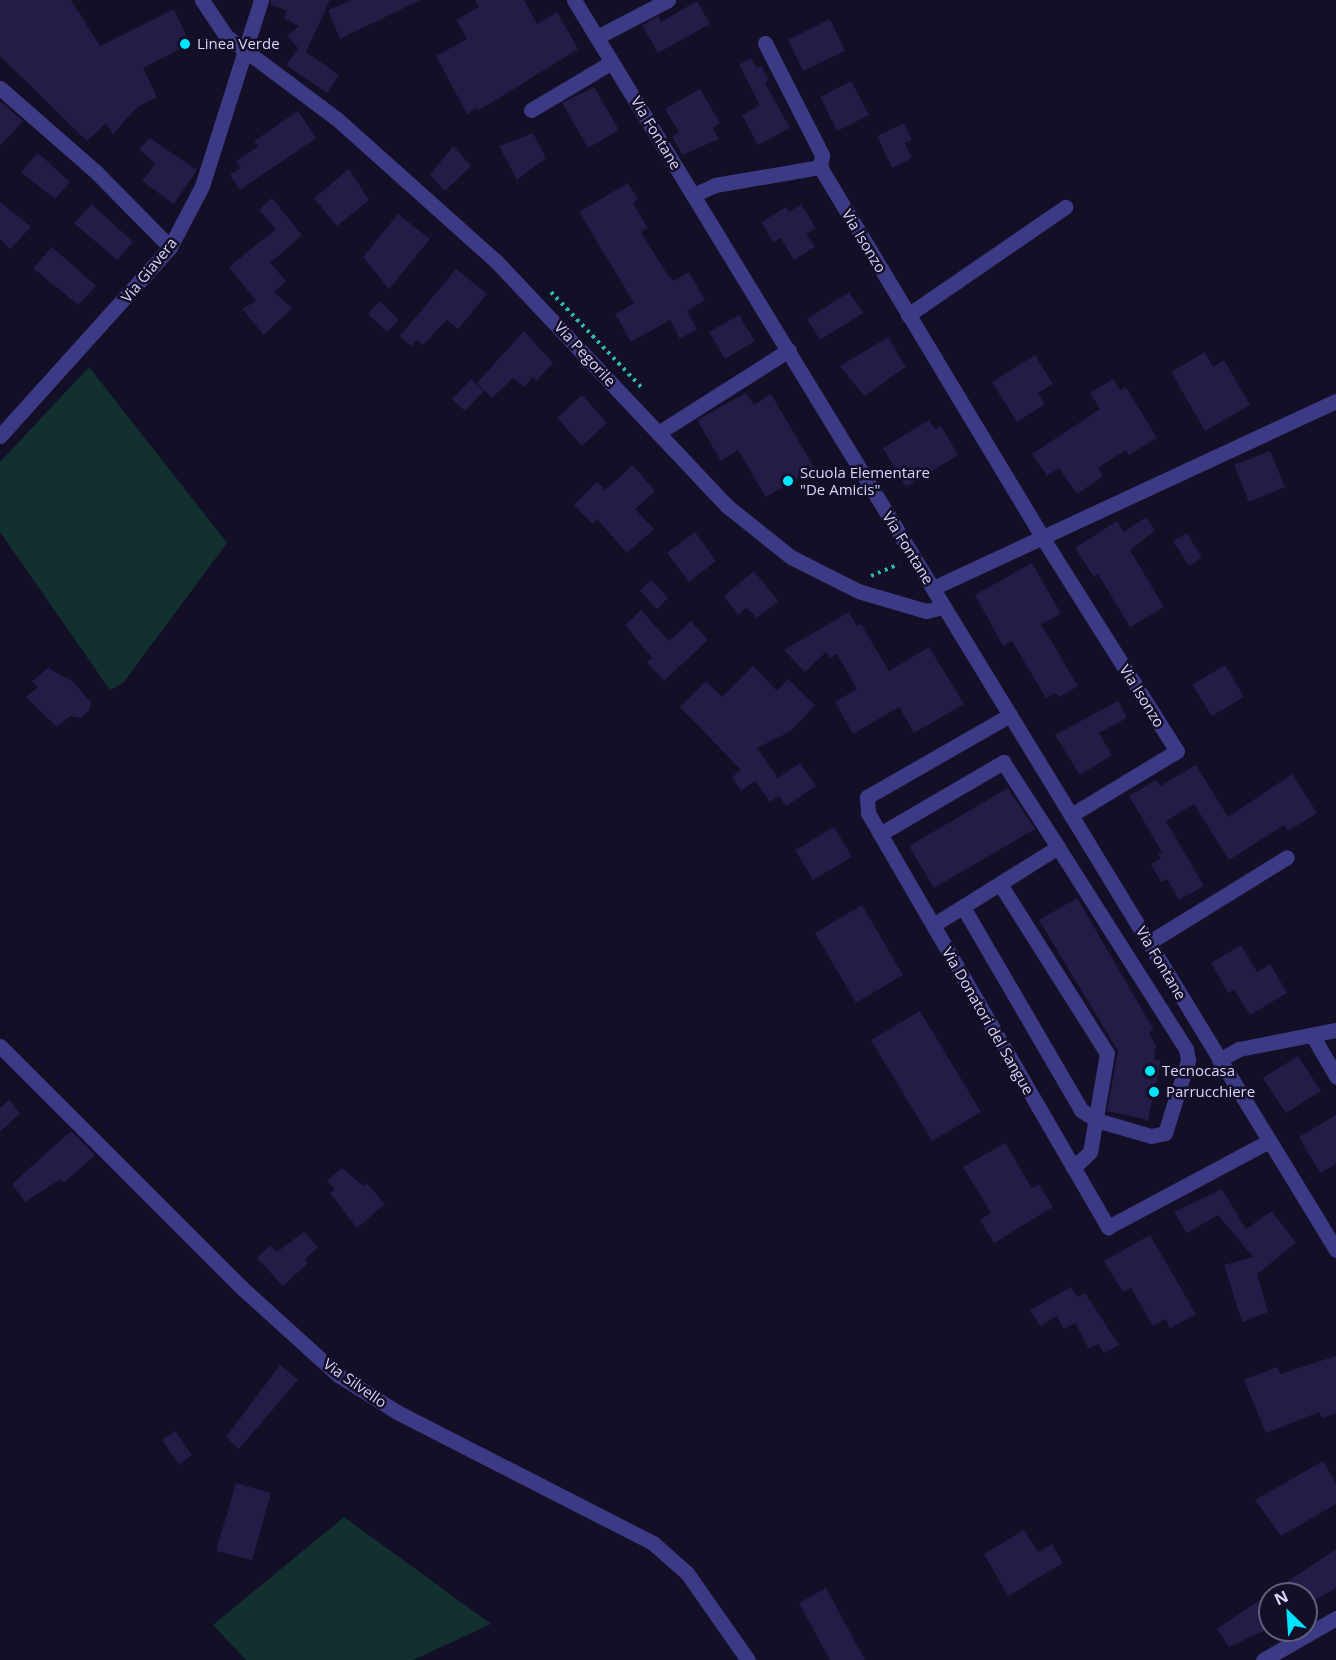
<!DOCTYPE html>
<html>
<head>
<meta charset="utf-8">
<style>
  body { margin:0 }
  #map { position:relative; width:1336px; height:1660px; overflow:hidden; background:#130f26; font-family:"Open Sans",sans-serif }
  div>[style] { position:absolute }
  [style*='--x'] { left:calc(var(--x)*1px); top:calc(var(--y)*1px); width:calc(var(--w)*1px); rotate:calc(var(--a)*1deg) }
  .green>* { inset:0; background:#12302f }
  .building>* { inset:0; background:#241b47 }
  .path>* { height:4px; margin-top:-2px; transform-origin:0; background:repeating-linear-gradient(90deg,#2fb8b0 0 3px,transparent 0 7.5px) }
  .minor>* { height:15px; margin:-7.5px; padding:0 7.5px; transform-origin:7.5px; border-radius:7.5px; background:#3d3a85 }
  .dots>* { width:16px; height:16px; translate:-50% -50%; box-sizing:border-box; border:3px solid #130f26; border-radius:50% }
  span { translate:-50% -50%; white-space:nowrap; text-align:center; line-height:1.15; -webkit-text-stroke:5px #130f26; paint-order:stroke }
  .poi-label { font-size:15px; color:#d9d4ff }
  .left { translate:0 -50%; text-align:left }
  .street-label { font-size:15px; color:#d9d4ff }
  .north { position:absolute; left:1258px; top:1582px; width:60px; height:60px; box-sizing:border-box; background:#130f26; border:2px solid #625e7d; border-radius:50%; rotate:335deg; font-size:16px; font-weight:700; line-height:24px; text-align:center; color:#d9d4ff }
  .north::after { content:''; display:block; margin:auto; width:21px; height:27px; background:#00e5ff; clip-path:polygon(50% 0,100% 100%,50% 72%,0 100%) }
</style>
</head>
<body>
<div id="map">
  <div class="green">
    <div style="clip-path:polygon(89px 367px,227px 543px,123px 683px,110px 690px,0 532px,0 462px)"></div>
    <div style="clip-path:polygon(344px 1517px,491px 1624px,413px 1660px,246px 1660px,213px 1625px)"></div>
  </div>
  <div class="building">
    <div style="clip-path:polygon(0 0,71px 0,100px 46px,174px 9px,190px 44px,143px 68px,157px 97px,136px 108px,113px 134px,106px 123px,87px 141px,0 56px)"></div>
    <div style="clip-path:polygon(271px 0,330px 0,306px 52px,339px 75px,327px 93px,286px 65px,298px 48px,287px 36px,299px 26px,284px 18px,287px 11px,270px 4px)"></div>
    <div style="clip-path:polygon(352px 0,420px 0,340px 39px,328px 10px)"></div>
    <div style="clip-path:polygon(475px 0,524px 0,537px 24px,557px 12px,578px 49px,478px 111px,476px 108px,467px 114px,436px 56px,467px 39px,456px 20px,479px 7px)"></div>
    <div style="clip-path:polygon(697px 1px,710px 24px,658px 53px,642px 25px,658px 16px,661px 22px)"></div>
    <div style="clip-path:polygon(830px 19px,845px 51px,803px 71px,788px 40px)"></div>
    <div style="clip-path:polygon(751px 58px,757px 68px,761px 66px,769px 80px,765px 83px,790px 128px,758px 145px,742px 115px,760px 105px,739px 65px)"></div>
    <div style="clip-path:polygon(851px 81px,869px 115px,837px 131px,820px 97px)"></div>
    <div style="clip-path:polygon(594px 87px,619px 130px,588px 148px,562px 103px)"></div>
    <div style="clip-path:polygon(700px 89px,720px 123px,713px 128px,719px 139px,682px 155px,672px 136px,679px 132px,665px 109px)"></div>
    <div style="clip-path:polygon(0 101px,23px 121px,0 146px)"></div>
    <div style="clip-path:polygon(298px 111px,316px 138px,240px 190px,230px 175px,241px 168px,236px 161px,258px 147px,254px 141px)"></div>
    <div style="clip-path:polygon(904px 123px,912px 140px,905px 143px,912px 158px,892px 168px,877px 136px)"></div>
    <div style="clip-path:polygon(533px 133px,546px 158px,517px 180px,499px 146px)"></div>
    <div style="clip-path:polygon(150px 138px,197px 170px,174px 204px,142px 181px,155px 164px,139px 149px)"></div>
    <div style="clip-path:polygon(453px 146px,471px 166px,445px 191px,430px 175px)"></div>
    <div style="clip-path:polygon(38px 153px,70px 182px,55px 199px,21px 172px)"></div>
    <div style="clip-path:polygon(349px 169px,369px 200px,337px 226px,314px 198px)"></div>
    <div style="clip-path:polygon(628px 183px,638px 199px,633px 203px,648px 228px,641px 232px,667px 274px,673px 281px,689px 272px,705px 300px,687px 311px,697px 329px,680px 339px,670px 320px,631px 342px,615px 314px,634px 303px,579px 212px)"></div>
    <div style="clip-path:polygon(272px 198px,302px 235px,270px 263px,286px 281px,274px 292px,292px 308px,264px 335px,242px 309px,256px 301px,229px 267px,276px 229px,259px 210px)"></div>
    <div style="clip-path:polygon(0 202px,31px 227px,10px 249px,0 239px)"></div>
    <div style="clip-path:polygon(92px 204px,133px 242px,117px 260px,74px 223px)"></div>
    <div style="clip-path:polygon(801px 204px,816px 228px,806px 234px,815px 247px,794px 260px,781px 238px,773px 242px,761px 222px,786px 207px,789px 212px)"></div>
    <div style="clip-path:polygon(398px 214px,430px 239px,389px 289px,363px 257px)"></div>
    <div style="clip-path:polygon(52px 247px,96px 286px,78px 305px,33px 268px)"></div>
    <div style="clip-path:polygon(456px 269px,487px 294px,458px 329px,447px 320px,423px 345px,418px 340px,411px 346px,400px 336px)"></div>
    <div style="clip-path:polygon(849px 292px,863px 313px,820px 340px,807px 319px)"></div>
    <div style="clip-path:polygon(380px 301px,399px 320px,387px 332px,368px 314px)"></div>
    <div style="clip-path:polygon(739px 315px,755px 341px,725px 359px,709px 332px)"></div>
    <div style="clip-path:polygon(524px 331px,553px 363px,536px 381px,533px 377px,524px 387px,513px 378px,492px 398px,477px 383px)"></div>
    <div style="clip-path:polygon(888px 337px,906px 367px,864px 396px,840px 366px)"></div>
    <div style="clip-path:polygon(1205px 352px,1213px 367px,1224px 360px,1250px 405px,1205px 431px,1171px 372px)"></div>
    <div style="clip-path:polygon(1035px 355px,1053px 384px,1038px 393px,1045px 404px,1017px 422px,992px 382px)"></div>
    <div style="clip-path:polygon(471px 379px,484px 391px,465px 411px,452px 399px)"></div>
    <div style="clip-path:polygon(1113px 379px,1120px 390px,1126px 387px,1157px 438px,1129px 455px,1126px 450px,1098px 468px,1103px 476px,1077px 494px,1059px 468px,1047px 476px,1032px 454px,1100px 409px,1090px 393px)"></div>
    <div style="clip-path:polygon(746px 393px,754px 405px,771px 394px,815px 469px,766px 497px,738px 450px,721px 461px,697px 420px)"></div>
    <div style="clip-path:polygon(582px 395px,607px 423px,582px 446px,557px 418px)"></div>
    <div style="clip-path:polygon(929px 420px,935px 429px,941px 426px,958px 455px,906px 487px,883px 448px)"></div>
    <div style="clip-path:polygon(1270px 451px,1285px 487px,1249px 502px,1234px 465px)"></div>
    <div style="clip-path:polygon(633px 465px,655px 491px,635px 509px,654px 529px,627px 553px,597px 519px,592px 524px,574px 505px,597px 482px,605px 490px)"></div>
    <div style="clip-path:polygon(1146px 517px,1155px 530px,1130px 550px,1164px 607px,1130px 627px,1098px 574px,1094px 577px,1075px 548px,1117px 521px,1124px 532px)"></div>
    <div style="clip-path:polygon(695px 532px,716px 561px,689px 582px,667px 553px)"></div>
    <div style="clip-path:polygon(1187px 533px,1202px 558px,1189px 566px,1173px 541px)"></div>
    <div style="clip-path:polygon(1032px 563px,1061px 614px,1041px 624px,1078px 686px,1060px 697px,1055px 693px,1046px 698px,1012px 641px,1003px 646px,975px 595px)"></div>
    <div style="clip-path:polygon(754px 571px,778px 601px,757px 618px,746px 608px,738px 615px,724px 596px)"></div>
    <div style="clip-path:polygon(651px 580px,668px 598px,657px 609px,640px 591px)"></div>
    <div style="clip-path:polygon(641px 610px,669px 641px,691px 621px,708px 640px,664px 681px,647px 662px,652px 658px,625px 625px)"></div>
    <div style="clip-path:polygon(849px 612px,857px 626px,861px 624px,889px 671px,929px 647px,964px 704px,914px 733px,899px 707px,853px 734px,835px 702px,857px 689px,837px 654px,830px 658px,826px 652px,805px 672px,784px 650px)"></div>
    <div style="clip-path:polygon(1225px 665px,1244px 697px,1212px 716px,1192px 685px)"></div>
    <div style="clip-path:polygon(753px 666px,777px 691px,788px 679px,815px 705px,791px 731px,757px 748px,778px 778px,800px 763px,816px 786px,786px 806px,779px 796px,770px 802px,755px 781px,741px 791px,732px 777px,741px 770px,680px 707px,706px 681px,722px 697px)"></div>
    <div style="clip-path:polygon(48px 668px,72px 681px,91px 702px,89px 711px,81px 718px,70px 716px,57px 727px,26px 697px,38px 687px,32px 681px)"></div>
    <div style="clip-path:polygon(1118px 701px,1127px 718px,1099px 733px,1112px 755px,1080px 775px,1055px 735px)"></div>
    <div style="clip-path:polygon(1196px 765px,1228px 817px,1292px 774px,1317px 813px,1288px 831px,1284px 825px,1229px 860px,1194px 804px,1166px 821px,1204px 886px,1179px 900px,1167px 879px,1161px 882px,1151px 864px,1161px 858px,1158px 854px,1162px 852px,1129px 796px,1156px 780px,1160px 786px)"></div>
    <div style="clip-path:polygon(1008px 788px,1035px 829px,934px 888px,909px 846px)"></div>
    <div style="clip-path:polygon(834px 827px,852px 857px,813px 880px,795px 850px)"></div>
    <div style="clip-path:polygon(1077px 898px,1154px 1030px,1149px 1033px,1156px 1045px,1154px 1059px,1161px 1061px,1148px 1120px,1107px 1111px,1118px 1051px,1039px 920px)"></div>
    <div style="clip-path:polygon(862px 905px,903px 975px,856px 1003px,815px 933px)"></div>
    <div style="clip-path:polygon(1241px 945px,1257px 972px,1270px 964px,1287px 993px,1250px 1015px,1234px 989px,1228px 993px,1211px 963px)"></div>
    <div style="clip-path:polygon(920px 1011px,981px 1112px,932px 1141px,871px 1040px)"></div>
    <div style="clip-path:polygon(1298px 1056px,1321px 1091px,1286px 1113px,1263px 1078px)"></div>
    <div style="clip-path:polygon(9px 1100px,20px 1113px,0 1132px,0 1108px)"></div>
    <div style="clip-path:polygon(1336px 1115px,1336px 1164px,1320px 1173px,1299px 1137px)"></div>
    <div style="clip-path:polygon(71px 1131px,95px 1155px,64px 1183px,61px 1179px,25px 1202px,12px 1184px)"></div>
    <div style="clip-path:polygon(1005px 1143px,1032px 1188px,1039px 1184px,1053px 1207px,994px 1243px,980px 1220px,991px 1213px,963px 1167px)"></div>
    <div style="clip-path:polygon(342px 1168px,363px 1186px,367px 1183px,385px 1204px,357px 1228px,330px 1193px,335px 1190px,327px 1180px)"></div>
    <div style="clip-path:polygon(1222px 1189px,1246px 1229px,1272px 1211px,1296px 1243px,1257px 1274px,1268px 1312px,1242px 1322px,1224px 1265px,1253px 1257px,1218px 1215px,1187px 1233px,1174px 1212px)"></div>
    <div style="clip-path:polygon(304px 1232px,318px 1247px,305px 1259px,308px 1263px,283px 1286px,257px 1258px,271px 1245px,277px 1252px)"></div>
    <div style="clip-path:polygon(1150px 1235px,1196px 1314px,1170px 1328px,1165px 1319px,1153px 1326px,1131px 1288px,1123px 1292px,1104px 1261px)"></div>
    <div style="clip-path:polygon(1071px 1287px,1077px 1297px,1085px 1293px,1119px 1345px,1104px 1353px,1098px 1344px,1089px 1349px,1075px 1323px,1064px 1329px,1057px 1316px,1040px 1326px,1030px 1310px)"></div>
    <div style="clip-path:polygon(1336px 1356px,1336px 1413px,1322px 1418px,1319px 1412px,1266px 1433px,1244px 1380px,1277px 1367px,1280px 1374px)"></div>
    <div style="clip-path:polygon(280px 1365px,298px 1380px,239px 1449px,226px 1437px)"></div>
    <div style="clip-path:polygon(175px 1431px,192px 1455px,179px 1465px,162px 1440px)"></div>
    <div style="clip-path:polygon(1323px 1461px,1336px 1483px,1336px 1504px,1281px 1536px,1255px 1500px)"></div>
    <div style="clip-path:polygon(236px 1483px,271px 1493px,252px 1560px,216px 1551px)"></div>
    <div style="clip-path:polygon(1024px 1530px,1038px 1552px,1052px 1544px,1063px 1563px,1008px 1596px,984px 1554px)"></div>
    <div style="clip-path:polygon(1336px 1549px,1336px 1588px,1306px 1605px,1306px 1594px,1270px 1594px,1270px 1628px,1229px 1647px,1217px 1629px)"></div>
    <div style="clip-path:polygon(826px 1588px,865px 1660px,830px 1660px,799px 1603px)"></div>
  </div>
  <div class="path">
    <div style="--x:551;--y:292;--w:131;--a:46.5"></div>
    <div style="--x:871;--y:576;--w:30;--a:-23"></div>
  </div>
  <div class="minor">
    <div style="--x:202;--y:0;--w:43;--a:56.3"></div>
    <div style="--x:226;--y:36;--w:139;--a:36.8"></div>
    <div style="--x:337;--y:119;--w:213;--a:41.8"></div>
    <div style="--x:496;--y:261;--w:337;--a:46.7"></div>
    <div style="--x:727;--y:506;--w:82;--a:38.6"></div>
    <div style="--x:791;--y:557;--w:75;--a:26.9"></div>
    <div style="--x:858;--y:591;--w:71;--a:16.4"></div>
    <div style="--x:926;--y:611;--w:18;--a:-13"></div>
    <div style="--x:574;--y:0;--w:1464;--a:58.63"></div>
    <div style="--x:597;--y:37;--w:80;--a:-27.5"></div>
    <div style="--x:765;--y:43;--w:126;--a:63"></div>
    <div style="--x:822;--y:155;--w:12;--a:99"></div>
    <div style="--x:820;--y:167;--w:431;--a:59"></div>
    <div style="--x:1042;--y:537;--w:253;--a:57.8"></div>
    <div style="--x:1177;--y:751;--w:124;--a:148.9"></div>
    <div style="--x:0;--y:88;--w:129;--a:41.2"></div>
    <div style="--x:97;--y:173;--w:104;--a:45.4"></div>
    <div style="--x:531;--y:110;--w:94;--a:-30.7"></div>
    <div style="--x:693;--y:195;--w:24;--a:-24"></div>
    <div style="--x:715;--y:185;--w:107;--a:-9.7"></div>
    <div style="--x:908;--y:315;--w:191;--a:-34.5"></div>
    <div style="--x:658;--y:433;--w:155;--a:-32.4"></div>
    <div style="--x:0;--y:436;--w:254;--a:-48"></div>
    <div style="--x:170;--y:247;--w:69;--a:-62.3"></div>
    <div style="--x:202;--y:186;--w:195;--a:-72.4"></div>
    <div style="--x:933;--y:588;--w:444;--a:-24.9"></div>
    <div style="--x:1010;--y:715;--w:165;--a:150.2"></div>
    <div style="--x:867;--y:797;--w:16;--a:86"></div>
    <div style="--x:868;--y:813;--w:479;--a:59.9"></div>
    <div style="--x:1108;--y:1227;--w:183;--a:-28.1"></div>
    <div style="--x:880;--y:834;--w:143;--a:-30.3"></div>
    <div style="--x:1003;--y:762;--w:101;--a:57.1"></div>
    <div style="--x:1058;--y:847;--w:147;--a:148"></div>
    <div style="--x:1000;--y:884;--w:200;--a:57.7"></div>
    <div style="--x:1107;--y:1053;--w:100;--a:99.7"></div>
    <div style="--x:1090;--y:1152;--w:23;--a:137"></div>
    <div style="--x:963;--y:907;--w:235;--a:59.8"></div>
    <div style="--x:1081;--y:1110;--w:18;--a:34"></div>
    <div style="--x:1096;--y:1120;--w:57;--a:16.2"></div>
    <div style="--x:1151;--y:1136;--w:14;--a:-12"></div>
    <div style="--x:1165;--y:1133;--w:77;--a:-72.5"></div>
    <div style="--x:1188;--y:1060;--w:11;--a:-100"></div>
    <div style="--x:1186;--y:1049;--w:239;--a:-122.4"></div>
    <div style="--x:1148;--y:943;--w:163;--a:-31.7"></div>
    <div style="--x:1312;--y:1035;--w:48;--a:59.7"></div>
    <div style="--x:0;--y:1046;--w:341;--a:45"></div>
    <div style="--x:241;--y:1287;--w:131;--a:42.2"></div>
    <div style="--x:338;--y:1375;--w:70;--a:32.1"></div>
    <div style="--x:397;--y:1412;--w:288;--a:27.1"></div>
    <div style="--x:653;--y:1543;--w:45;--a:41.4"></div>
    <div style="--x:687;--y:1573;--w:106;--a:55"></div>
    <div style="--x:1219;--y:1060;--w:23;--a:-29"></div>
    <div style="--x:1239;--y:1049;--w:99;--a:-11.1"></div>
    <div style="--x:1263;--y:1660;--w:84;--a:-29.9"></div>
  </div>
  <div class="dots">
    <div style="left:185px;top:44px;background:#00e5ff"></div>
    <div style="left:788px;top:481px;background:#00e5ff"></div>
    <div style="left:1150px;top:1071px;background:#00e5ff"></div>
    <div style="left:1154px;top:1092px;background:#00e5ff"></div>
  </div>
  <div class="poi-label">
    <span class="left" style="left:197px;top:44px">Linea Verde</span>
    <span class="left" style="left:800px;top:481px">Scuola Elementare<br>"De Amicis"</span>
    <span class="left" style="left:1162px;top:1071px">Tecnocasa</span>
    <span class="left" style="left:1166px;top:1092px">Parrucchiere</span>
  </div>
  <div class="street-label">
    <span style="left:656px;top:133px;rotate:59deg">Via Fontane</span>
    <span style="left:864px;top:241px;rotate:59deg">Via Isonzo</span>
    <span style="left:149px;top:270px;rotate:-51deg">Via Giavera</span>
    <span style="left:585px;top:354px;rotate:47deg">Via Pegorile</span>
    <span style="left:908px;top:548px;rotate:58deg">Via Fontane</span>
    <span style="left:1142px;top:696px;rotate:58deg">Via Isonzo</span>
    <span style="left:1161px;top:963px;rotate:59deg">Via Fontane</span>
    <span style="left:988px;top:1021px;rotate:60deg">Via Donatori del Sangue</span>
    <span style="left:355px;top:1383px;rotate:35deg">Via Silvello</span>
  </div>
  <div class="north">N</div>
</div>
</body>
</html>
